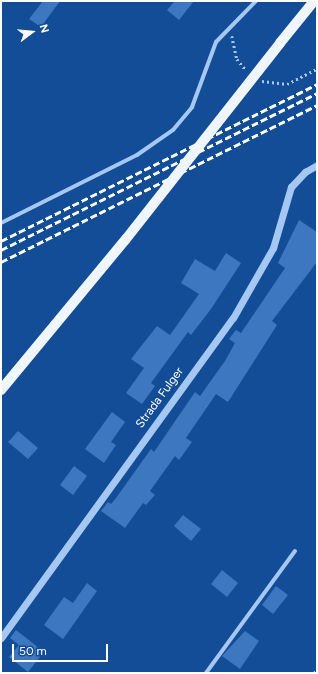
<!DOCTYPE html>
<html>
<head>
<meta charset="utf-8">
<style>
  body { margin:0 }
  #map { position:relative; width:318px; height:674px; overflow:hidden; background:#134d97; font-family:Figtree,sans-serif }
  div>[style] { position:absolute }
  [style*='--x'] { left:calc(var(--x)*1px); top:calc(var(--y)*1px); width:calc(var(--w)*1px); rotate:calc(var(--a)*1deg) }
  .building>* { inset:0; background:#3c77bf }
  .path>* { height:2.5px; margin-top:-1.25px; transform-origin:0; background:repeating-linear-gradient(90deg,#a4c8f3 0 2px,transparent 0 5px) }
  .minor>* { height:4px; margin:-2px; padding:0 2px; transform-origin:2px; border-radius:2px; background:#a4c8f3 }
  .tertiary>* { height:7px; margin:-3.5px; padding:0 3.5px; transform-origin:3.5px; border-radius:3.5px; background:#a4c8f3 }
  .primary>* { height:10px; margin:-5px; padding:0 5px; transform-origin:5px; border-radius:5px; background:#f0f6ff }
  .rail>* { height:3px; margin-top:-1.5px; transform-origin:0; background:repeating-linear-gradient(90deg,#fff 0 7px,transparent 0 10px) }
  .primary-bridge>* { height:10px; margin:-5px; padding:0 5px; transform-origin:5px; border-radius:5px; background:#f0f6ff }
  span { translate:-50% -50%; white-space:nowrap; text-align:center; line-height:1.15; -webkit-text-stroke:4px #134d97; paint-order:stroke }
  .street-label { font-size:12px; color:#fff }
  .frame { position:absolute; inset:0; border:2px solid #fff; pointer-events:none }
  .north { position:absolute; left:12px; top:12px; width:40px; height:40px; -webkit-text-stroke:3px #134d97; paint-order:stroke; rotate:74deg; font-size:11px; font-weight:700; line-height:16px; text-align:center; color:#fff }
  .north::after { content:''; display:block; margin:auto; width:14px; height:18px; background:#fff; clip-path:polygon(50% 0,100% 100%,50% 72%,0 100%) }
  .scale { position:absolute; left:12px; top:644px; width:96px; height:18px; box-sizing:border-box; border:2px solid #fff; border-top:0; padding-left:5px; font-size:12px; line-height:14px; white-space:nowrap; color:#fff; -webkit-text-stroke:3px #134d97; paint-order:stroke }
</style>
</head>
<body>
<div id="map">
  <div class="building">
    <div style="clip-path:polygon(43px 1px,60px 1px,41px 27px,29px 19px)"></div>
    <div style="clip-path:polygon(175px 1px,194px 1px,179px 20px,167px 10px)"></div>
    <div style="clip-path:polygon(299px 220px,317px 232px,317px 262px,272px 321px,277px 325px,228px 402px,216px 394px,186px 438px,192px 442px,179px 460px,175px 456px,150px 491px,155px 495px,146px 505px,143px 503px,125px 528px,101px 511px,108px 502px,111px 504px,116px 498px,151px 449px,154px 452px,195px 392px,200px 396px,225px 361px,235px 343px,229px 339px,236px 330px,241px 333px,285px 268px,278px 263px)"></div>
    <div style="clip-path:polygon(226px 253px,241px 263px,211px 309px,191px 335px,188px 332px,151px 383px,155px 386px,142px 404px,126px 393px,144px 368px,131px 359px,157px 326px,170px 335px,199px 294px,181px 283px,195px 259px,215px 271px)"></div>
    <div style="clip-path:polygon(112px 412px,125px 422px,111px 442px,116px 445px,104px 463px,85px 449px)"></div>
    <div style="clip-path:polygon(18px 431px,38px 448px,28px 459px,8px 442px)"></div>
    <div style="clip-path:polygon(74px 466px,87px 476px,73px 495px,60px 485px)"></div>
    <div style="clip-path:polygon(183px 515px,201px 529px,191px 541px,174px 526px)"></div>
    <div style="clip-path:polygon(222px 570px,238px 583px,227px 597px,211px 584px)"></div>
    <div style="clip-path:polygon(87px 583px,97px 591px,63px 639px,44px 625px,64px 597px,73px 603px)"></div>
    <div style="clip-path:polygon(276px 586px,288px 595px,273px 614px,262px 605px)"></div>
    <div style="clip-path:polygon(16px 630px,44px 652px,28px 672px,9px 657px,19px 645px,10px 638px)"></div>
    <div style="clip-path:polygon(245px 631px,259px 641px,240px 669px,222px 656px)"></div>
  </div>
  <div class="path">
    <div style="--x:232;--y:36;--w:24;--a:78"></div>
    <div style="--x:237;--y:59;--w:13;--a:51"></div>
    <div style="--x:262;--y:81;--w:25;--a:7"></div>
    <div style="--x:287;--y:84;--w:34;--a:-27"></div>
    <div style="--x:314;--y:673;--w:5;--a:-53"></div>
  </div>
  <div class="minor">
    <div style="--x:1;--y:223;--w:152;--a:-26.6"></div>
    <div style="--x:137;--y:155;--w:44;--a:-34.8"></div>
    <div style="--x:173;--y:130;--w:30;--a:-50"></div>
    <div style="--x:192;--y:107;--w:69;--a:-69.7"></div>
    <div style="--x:216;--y:42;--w:57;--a:-45.7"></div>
    <div style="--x:206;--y:673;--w:151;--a:-53.9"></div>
  </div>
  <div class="tertiary">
    <div style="--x:1;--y:638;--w:395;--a:-54.1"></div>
    <div style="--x:233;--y:318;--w:81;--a:-60.3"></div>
    <div style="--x:273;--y:248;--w:64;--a:-73.6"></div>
    <div style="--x:291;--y:187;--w:21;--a:-47"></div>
    <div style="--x:305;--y:172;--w:14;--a:-30"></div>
  </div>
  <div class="primary">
    <div style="--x:280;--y:43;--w:54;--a:-51"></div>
    <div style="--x:1;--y:390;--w:196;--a:-50.4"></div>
  </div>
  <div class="rail">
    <div style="--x:1;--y:241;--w:353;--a:-26.4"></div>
    <div style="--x:1;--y:250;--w:353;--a:-26.4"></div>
    <div style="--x:1;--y:262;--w:353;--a:-26.4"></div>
  </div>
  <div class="primary-bridge">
    <div style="--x:126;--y:239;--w:249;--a:-51.8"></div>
  </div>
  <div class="street-label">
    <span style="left:160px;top:398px;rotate:-54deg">Strada Fulger</span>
  </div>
  <div class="frame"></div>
  <div class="north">N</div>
  <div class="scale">50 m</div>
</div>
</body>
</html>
